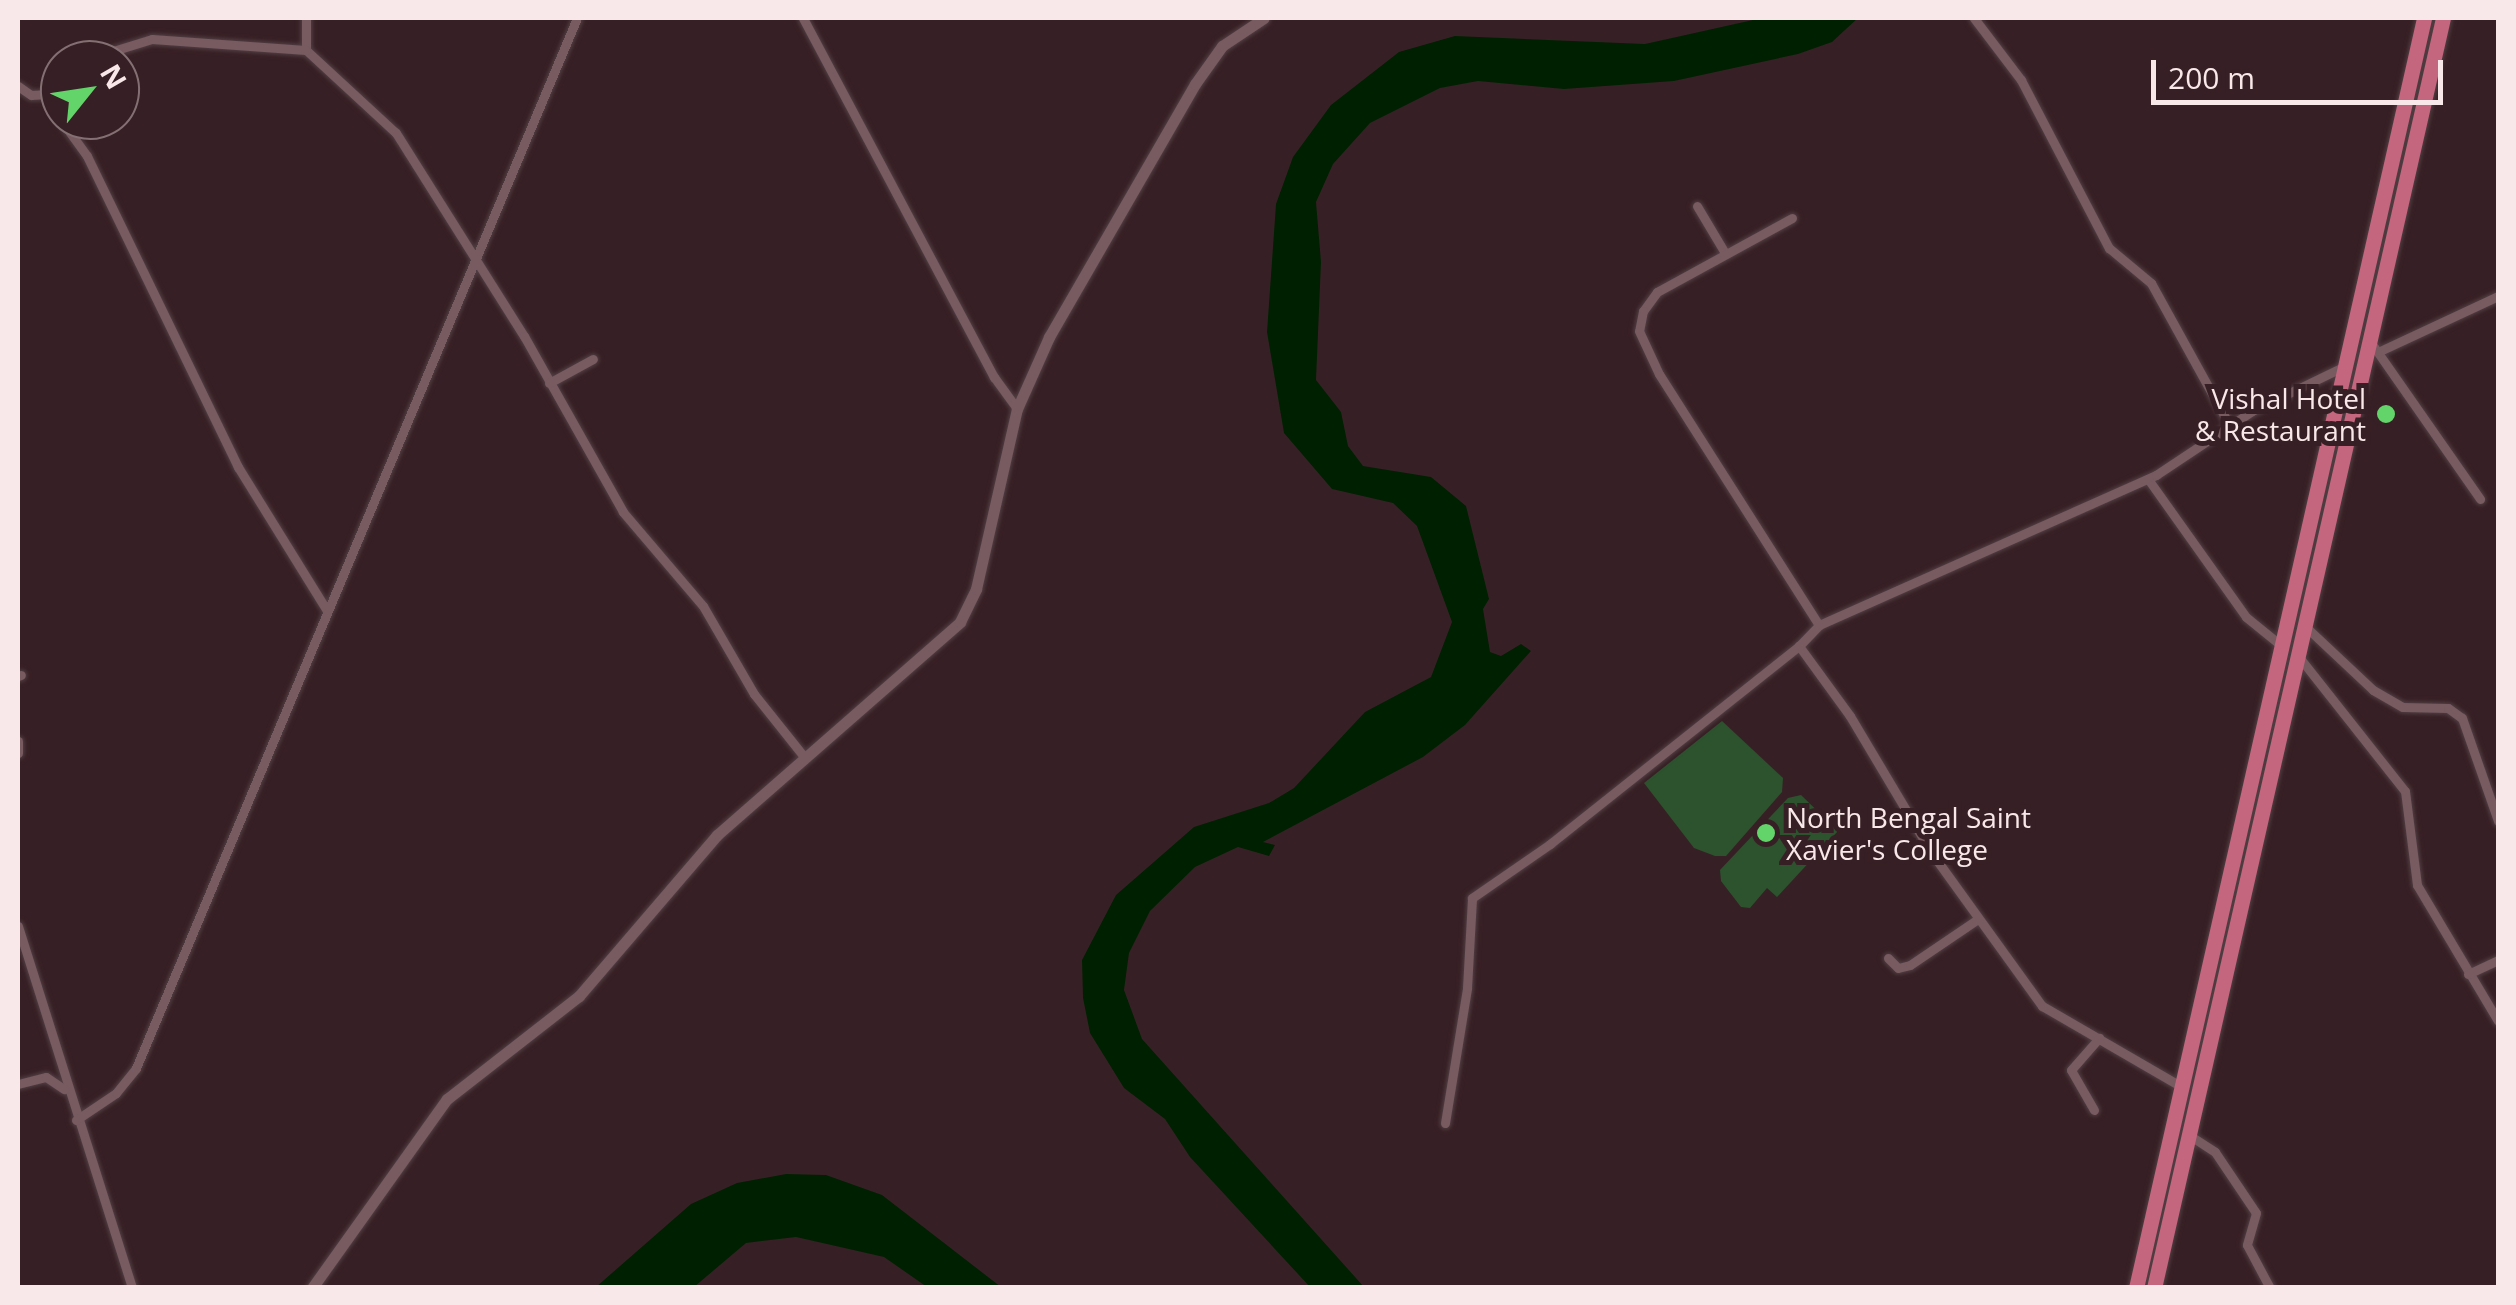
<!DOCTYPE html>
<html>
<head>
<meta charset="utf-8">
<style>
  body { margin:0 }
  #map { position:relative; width:2516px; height:1305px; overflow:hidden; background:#372025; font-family:"Open Sans",sans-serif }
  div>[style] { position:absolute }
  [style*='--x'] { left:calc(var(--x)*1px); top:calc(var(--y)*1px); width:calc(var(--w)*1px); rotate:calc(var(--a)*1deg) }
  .green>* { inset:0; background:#2d522e }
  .water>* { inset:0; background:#002101 }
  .roads { filter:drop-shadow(0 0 2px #523f44) drop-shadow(0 0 2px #523f44) }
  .minor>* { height:9px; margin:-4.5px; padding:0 4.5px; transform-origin:4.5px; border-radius:4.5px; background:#775b61 }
  .tertiary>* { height:11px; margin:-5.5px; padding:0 5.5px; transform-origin:5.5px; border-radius:5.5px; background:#775b61 }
  .trunk>* { height:15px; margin:-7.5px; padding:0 7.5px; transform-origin:7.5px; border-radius:7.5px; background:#c4667e }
  .dots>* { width:28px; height:28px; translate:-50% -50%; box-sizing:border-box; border:5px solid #372025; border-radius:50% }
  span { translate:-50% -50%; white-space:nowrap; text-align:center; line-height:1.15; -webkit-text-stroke:10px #372025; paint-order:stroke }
  .poi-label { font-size:28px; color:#f8e8ea }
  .right { translate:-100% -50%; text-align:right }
  .left { translate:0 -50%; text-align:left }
  .frame { position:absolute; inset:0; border:20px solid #f8e8ea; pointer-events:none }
  .north { position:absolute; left:40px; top:40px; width:100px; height:100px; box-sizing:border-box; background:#372025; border:2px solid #847074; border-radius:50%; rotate:60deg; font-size:28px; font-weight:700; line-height:40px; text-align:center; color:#f8e8ea }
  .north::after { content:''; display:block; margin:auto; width:35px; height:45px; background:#63d469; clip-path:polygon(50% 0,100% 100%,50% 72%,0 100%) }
  .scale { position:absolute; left:2151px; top:60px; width:292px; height:45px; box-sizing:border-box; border:5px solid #f8e8ea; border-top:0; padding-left:12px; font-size:30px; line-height:35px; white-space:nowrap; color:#f8e8ea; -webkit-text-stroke:8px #372025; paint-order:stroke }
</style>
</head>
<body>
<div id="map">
  <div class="green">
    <div style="clip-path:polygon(1722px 721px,1783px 778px,1782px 792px,1726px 856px,1715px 856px,1694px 848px,1644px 783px)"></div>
    <div style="clip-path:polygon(1801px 795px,1838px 831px,1777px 897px,1767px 888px,1750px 908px,1741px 907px,1721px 881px,1720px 870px,1788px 798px)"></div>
  </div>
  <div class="water">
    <div style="clip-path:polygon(1762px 18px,1858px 18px,1832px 42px,1798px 54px,1674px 81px,1564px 89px,1478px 81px,1440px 88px,1370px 123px,1333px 164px,1316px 202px,1321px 262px,1316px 380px,1341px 412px,1348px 446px,1363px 466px,1431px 477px,1466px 506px,1489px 599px,1483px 609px,1490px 652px,1501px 656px,1521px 644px,1531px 651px,1465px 725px,1423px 757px,1263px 842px,1275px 845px,1269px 856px,1238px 847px,1195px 867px,1150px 911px,1129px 953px,1124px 990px,1142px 1039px,1364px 1287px,1310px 1287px,1190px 1157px,1165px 1119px,1124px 1088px,1090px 1033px,1083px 998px,1082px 960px,1116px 895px,1194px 827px,1269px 803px,1294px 788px,1365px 712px,1431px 677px,1452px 622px,1417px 526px,1393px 503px,1332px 489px,1284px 433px,1267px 332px,1276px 204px,1293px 157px,1331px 105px,1399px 52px,1455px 36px,1645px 44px)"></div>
    <div style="clip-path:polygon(786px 1174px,826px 1175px,882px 1195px,1001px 1287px,927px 1287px,884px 1257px,796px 1237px,746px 1243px,694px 1287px,596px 1287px,691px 1204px,737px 1183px)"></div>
  </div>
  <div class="roads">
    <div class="minor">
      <div style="--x:306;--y:18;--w:32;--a:90"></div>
      <div style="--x:306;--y:50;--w:122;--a:42.7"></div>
      <div style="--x:396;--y:133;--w:240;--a:57.8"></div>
      <div style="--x:524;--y:336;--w:202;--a:60.6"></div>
      <div style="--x:623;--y:512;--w:123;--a:49.6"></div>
      <div style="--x:703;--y:606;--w:102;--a:59.9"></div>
      <div style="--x:754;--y:694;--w:82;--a:51.4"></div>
      <div style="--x:803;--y:18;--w:407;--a:62"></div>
      <div style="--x:994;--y:377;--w:39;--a:54"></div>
      <div style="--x:1974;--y:18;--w:78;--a:52.8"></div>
      <div style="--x:2021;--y:80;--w:190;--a:62.4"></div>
      <div style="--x:2109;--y:248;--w:55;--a:39.8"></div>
      <div style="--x:2151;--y:283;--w:163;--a:61.1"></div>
      <div style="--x:84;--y:60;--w:71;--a:-17.2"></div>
      <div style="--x:152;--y:39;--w:154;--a:4.1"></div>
      <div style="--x:60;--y:76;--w:22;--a:124"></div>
      <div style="--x:48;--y:94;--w:28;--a:64"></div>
      <div style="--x:18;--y:86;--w:16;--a:35"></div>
      <div style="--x:31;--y:95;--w:17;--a:-3"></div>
      <div style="--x:61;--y:120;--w:44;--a:54.2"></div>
      <div style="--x:87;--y:156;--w:346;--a:64.1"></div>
      <div style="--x:238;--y:467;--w:167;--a:58.2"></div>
      <div style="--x:1697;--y:206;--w:55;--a:59.2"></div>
      <div style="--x:1792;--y:218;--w:154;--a:151.3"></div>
      <div style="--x:1657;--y:292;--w:24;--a:126"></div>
      <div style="--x:1643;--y:311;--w:20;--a:101"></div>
      <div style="--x:1639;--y:331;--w:47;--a:65.1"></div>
      <div style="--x:1659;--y:374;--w:298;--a:57.5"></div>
      <div style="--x:2372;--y:344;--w:189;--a:55.1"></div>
      <div style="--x:2380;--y:351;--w:130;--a:-25"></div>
      <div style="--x:549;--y:383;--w:50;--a:-28.6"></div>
      <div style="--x:2148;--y:479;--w:169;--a:54.6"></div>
      <div style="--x:2246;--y:617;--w:48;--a:39"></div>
      <div style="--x:2307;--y:628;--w:91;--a:43.2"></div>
      <div style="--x:2373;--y:690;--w:34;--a:30"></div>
      <div style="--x:2403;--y:707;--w:45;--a:1.3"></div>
      <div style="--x:2448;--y:708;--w:17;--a:36"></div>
      <div style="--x:2462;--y:718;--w:109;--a:70.7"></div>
      <div style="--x:2299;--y:657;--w:171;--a:51.7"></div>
      <div style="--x:2405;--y:791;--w:95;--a:82.7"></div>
      <div style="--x:2417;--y:885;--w:158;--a:59.2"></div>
      <div style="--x:18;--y:676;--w:3;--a:-18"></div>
      <div style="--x:18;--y:741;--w:12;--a:90"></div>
      <div style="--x:18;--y:926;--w:380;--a:72.5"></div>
      <div style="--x:1888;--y:958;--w:14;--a:45"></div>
      <div style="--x:1898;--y:968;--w:12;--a:-14"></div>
      <div style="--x:1910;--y:965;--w:82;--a:-34.1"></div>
      <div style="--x:2468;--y:974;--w:33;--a:-25"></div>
      <div style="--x:18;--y:1084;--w:29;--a:-14"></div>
      <div style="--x:46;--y:1077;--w:22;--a:34"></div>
      <div style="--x:2182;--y:1087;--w:162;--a:-149.9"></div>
      <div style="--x:2042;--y:1006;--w:190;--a:-125.8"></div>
      <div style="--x:1931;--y:852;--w:158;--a:-120.8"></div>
      <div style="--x:1850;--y:716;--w:87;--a:-126.1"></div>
      <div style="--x:1799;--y:646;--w:29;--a:-46"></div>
      <div style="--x:1819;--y:625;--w:369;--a:-24"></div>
      <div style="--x:2156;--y:475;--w:115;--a:-33.7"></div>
      <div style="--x:2252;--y:411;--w:101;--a:-25.8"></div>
      <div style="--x:2094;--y:1110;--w:46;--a:-119.9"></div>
      <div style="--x:2071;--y:1070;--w:43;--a:-48.8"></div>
      <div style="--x:76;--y:1120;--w:48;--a:-34"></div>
      <div style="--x:116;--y:1093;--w:32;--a:-51"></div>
      <div style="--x:136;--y:1068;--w:1139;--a:-67.22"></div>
      <div style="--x:1445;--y:1123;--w:137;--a:-80.7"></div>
      <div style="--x:1467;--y:988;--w:90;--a:-86.8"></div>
      <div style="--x:1472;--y:898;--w:95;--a:-34.7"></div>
      <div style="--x:1550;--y:844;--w:318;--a:-38.5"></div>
      <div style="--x:2189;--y:1135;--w:31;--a:33"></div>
      <div style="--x:2215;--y:1152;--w:73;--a:56.1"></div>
      <div style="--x:2256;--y:1213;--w:33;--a:106"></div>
      <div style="--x:2247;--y:1245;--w:49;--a:61.9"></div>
    </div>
    <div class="tertiary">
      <div style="--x:312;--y:1288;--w:232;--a:-54.5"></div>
      <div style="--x:447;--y:1099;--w:167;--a:-38"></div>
      <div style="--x:579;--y:996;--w:212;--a:-49.4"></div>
      <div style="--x:717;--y:835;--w:323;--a:-41.2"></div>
      <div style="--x:960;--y:622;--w:37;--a:-64"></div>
      <div style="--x:976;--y:589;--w:185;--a:-77.2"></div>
      <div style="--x:1017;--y:409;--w:79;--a:-66"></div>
      <div style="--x:1049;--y:337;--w:292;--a:-60"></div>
      <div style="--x:1195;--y:84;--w:47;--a:-54.6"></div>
      <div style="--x:1222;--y:46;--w:50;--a:-33.7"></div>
    </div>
    <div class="trunk">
      <div style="--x:2136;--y:1288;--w:1302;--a:-77.22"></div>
      <div style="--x:2154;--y:1288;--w:1302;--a:-77.18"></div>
    </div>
  </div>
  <div class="dots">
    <div style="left:2386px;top:414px;background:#63d469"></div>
    <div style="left:1766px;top:833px;background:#63d469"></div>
  </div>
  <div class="poi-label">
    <span class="right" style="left:2366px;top:414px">Vishal Hotel<br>&amp; Restaurant</span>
    <span class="left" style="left:1786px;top:833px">North Bengal Saint<br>Xavier's College</span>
  </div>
  <div class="frame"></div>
  <div class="north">N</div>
  <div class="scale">200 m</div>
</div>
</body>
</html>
